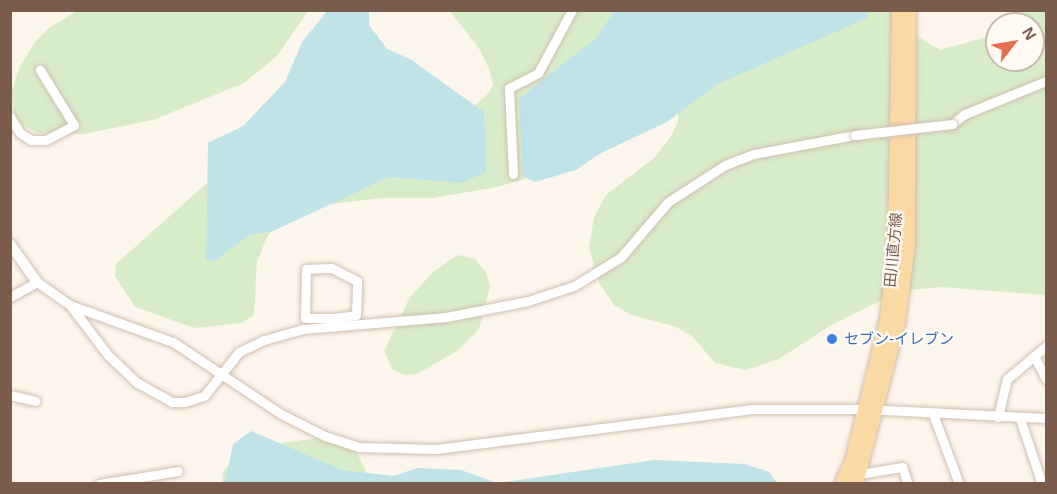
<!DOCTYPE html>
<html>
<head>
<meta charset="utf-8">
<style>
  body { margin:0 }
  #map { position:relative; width:1057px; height:494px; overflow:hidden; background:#fdf6ec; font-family:Arial,"Noto Sans JP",sans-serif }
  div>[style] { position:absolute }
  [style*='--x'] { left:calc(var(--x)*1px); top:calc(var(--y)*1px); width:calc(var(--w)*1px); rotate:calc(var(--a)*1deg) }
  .green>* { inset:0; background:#d8ecc9 }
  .water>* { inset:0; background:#bfe3e8 }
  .roads { filter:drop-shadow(0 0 2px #d1beb0) drop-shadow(0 0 2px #d1beb0) }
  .minor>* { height:9px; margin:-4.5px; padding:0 4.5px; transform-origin:4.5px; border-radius:4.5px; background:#fff }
  .tertiary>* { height:10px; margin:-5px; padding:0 5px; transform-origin:5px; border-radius:5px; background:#fff }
  .primary>* { height:14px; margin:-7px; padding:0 7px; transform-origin:7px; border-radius:7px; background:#fbd9a5 }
  .bridges { filter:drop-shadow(0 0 2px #d1beb0) drop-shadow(0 0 2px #d1beb0) }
  .minor-bridge>* { height:9px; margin:-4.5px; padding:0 4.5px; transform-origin:4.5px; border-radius:4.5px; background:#fff }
  .dots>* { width:16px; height:16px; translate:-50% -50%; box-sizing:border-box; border:3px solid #fffaf3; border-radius:50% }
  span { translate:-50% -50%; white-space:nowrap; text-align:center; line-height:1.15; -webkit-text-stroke:4.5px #fffaf3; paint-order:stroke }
  .street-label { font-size:15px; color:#7a5c4d }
  .shop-label { font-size:15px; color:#366cbe }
  .left { translate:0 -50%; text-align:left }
  .frame { position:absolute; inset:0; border:12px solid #7a5c4d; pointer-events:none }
  .north { position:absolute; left:985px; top:12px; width:60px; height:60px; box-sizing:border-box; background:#fffaf3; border:2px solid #cabbb1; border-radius:50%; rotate:59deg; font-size:16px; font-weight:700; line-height:24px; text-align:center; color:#7a5c4d }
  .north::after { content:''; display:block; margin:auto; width:21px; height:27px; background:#e76f51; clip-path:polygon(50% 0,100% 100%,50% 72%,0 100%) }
</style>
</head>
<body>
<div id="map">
  <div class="green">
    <div style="clip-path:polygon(77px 11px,308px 11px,277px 56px,244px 83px,153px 120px,84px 134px,39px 133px,22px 125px,13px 111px,12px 90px,20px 66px,35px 42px,49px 28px)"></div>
    <div style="clip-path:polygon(450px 11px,652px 11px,528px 178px,497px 187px,433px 198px,382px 198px,306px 207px,282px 218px,267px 237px,257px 262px,254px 315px,242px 323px,194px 328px,135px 307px,115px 276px,116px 264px,226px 166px,470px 109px,488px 94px,493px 85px,490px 71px,480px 50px)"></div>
    <div style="clip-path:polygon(713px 11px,902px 11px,911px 32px,940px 50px,997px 34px,997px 60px,1033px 60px,1033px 24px,1008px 24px,1019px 11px,1046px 11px,1046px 295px,940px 287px,900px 291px,833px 324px,779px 359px,746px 370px,715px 363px,692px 336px,676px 327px,631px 315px,614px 305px,599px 283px,589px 248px,594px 217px,606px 195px,654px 158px,672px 135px,678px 121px,680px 76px)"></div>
    <div style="clip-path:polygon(458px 255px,475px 259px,486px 272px,490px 286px,479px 329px,457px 351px,417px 374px,405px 375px,393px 370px,384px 351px,410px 297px,434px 271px)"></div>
    <div style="clip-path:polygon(318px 438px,346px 444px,357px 453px,372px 483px,222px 484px,223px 471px,229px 465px,273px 444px)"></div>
  </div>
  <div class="water">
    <div style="clip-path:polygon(615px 10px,868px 10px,868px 11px,867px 18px,716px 85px,667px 122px,601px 153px,576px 170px,535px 182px,523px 176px,519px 99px,596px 38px)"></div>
    <div style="clip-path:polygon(327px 11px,369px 11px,369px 25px,387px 49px,410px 59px,484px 112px,486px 172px,461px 183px,389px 177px,273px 231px,250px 235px,214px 261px,206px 259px,208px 143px,243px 126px,285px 82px,302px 42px)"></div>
    <div style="clip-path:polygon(251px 431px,342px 470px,394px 476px,417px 468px,461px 470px,497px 483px,654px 460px,745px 464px,769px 472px,777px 483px,225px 483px,233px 444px)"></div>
  </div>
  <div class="roads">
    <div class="minor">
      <div style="--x:10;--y:117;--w:19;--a:58"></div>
      <div style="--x:20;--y:133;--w:13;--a:32"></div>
      <div style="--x:31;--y:140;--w:15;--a:0"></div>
      <div style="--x:46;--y:140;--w:32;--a:-28"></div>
      <div style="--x:74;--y:125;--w:65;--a:-121.7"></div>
      <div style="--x:952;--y:124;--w:16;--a:-38"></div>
      <div style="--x:965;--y:114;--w:87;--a:-22.2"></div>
      <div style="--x:513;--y:174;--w:86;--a:-92.7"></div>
      <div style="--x:509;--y:88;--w:33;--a:-27"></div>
      <div style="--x:538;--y:73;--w:72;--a:-61.6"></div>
      <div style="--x:10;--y:297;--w:31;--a:-29"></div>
      <div style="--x:37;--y:282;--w:40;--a:34.9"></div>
      <div style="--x:70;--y:305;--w:109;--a:19.8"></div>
      <div style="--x:173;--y:342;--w:130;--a:33.7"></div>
      <div style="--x:281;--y:414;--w:49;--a:26.6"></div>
      <div style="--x:325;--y:436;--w:36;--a:18"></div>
      <div style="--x:359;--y:447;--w:77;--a:1.5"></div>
      <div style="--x:436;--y:449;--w:321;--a:-7.2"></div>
      <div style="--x:754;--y:409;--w:112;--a:0"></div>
      <div style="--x:866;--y:409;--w:180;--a:2.9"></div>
      <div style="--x:70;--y:305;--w:63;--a:52.8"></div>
      <div style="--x:108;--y:355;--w:39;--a:44"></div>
      <div style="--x:136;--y:382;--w:41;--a:29.1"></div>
      <div style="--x:172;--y:402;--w:13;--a:0"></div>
      <div style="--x:185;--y:402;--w:20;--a:-18"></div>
      <div style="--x:204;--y:396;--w:56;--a:-51.5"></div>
      <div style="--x:239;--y:352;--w:28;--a:-26"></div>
      <div style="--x:264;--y:340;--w:41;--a:-15.8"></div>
      <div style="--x:303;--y:329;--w:144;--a:-4.8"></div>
      <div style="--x:446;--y:317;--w:84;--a:-11"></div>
      <div style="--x:528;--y:301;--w:48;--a:-18.1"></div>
      <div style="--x:574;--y:286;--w:55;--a:-31.7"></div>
      <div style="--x:621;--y:257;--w:72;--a:-49.5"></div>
      <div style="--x:668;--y:202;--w:68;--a:-33"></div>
      <div style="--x:725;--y:165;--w:31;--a:-21"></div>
      <div style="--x:754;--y:154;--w:103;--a:-10.7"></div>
      <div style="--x:332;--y:327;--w:9;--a:-84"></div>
      <div style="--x:333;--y:318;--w:23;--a:-7"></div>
      <div style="--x:356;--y:315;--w:34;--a:-88"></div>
      <div style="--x:357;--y:281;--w:29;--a:-153"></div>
      <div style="--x:331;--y:268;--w:25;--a:178"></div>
      <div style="--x:306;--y:269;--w:49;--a:91.2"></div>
      <div style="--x:305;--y:318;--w:28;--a:0"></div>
      <div style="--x:1034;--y:356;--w:26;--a:62"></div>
      <div style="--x:10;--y:395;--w:26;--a:13"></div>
      <div style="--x:933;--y:414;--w:75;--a:69.6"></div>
      <div style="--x:998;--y:417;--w:39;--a:-77"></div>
      <div style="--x:1007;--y:379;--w:51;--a:-40.2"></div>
      <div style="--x:1020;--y:419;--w:69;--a:71.3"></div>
      <div style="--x:860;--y:474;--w:43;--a:-9.5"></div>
      <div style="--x:902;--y:467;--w:18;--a:71"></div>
      <div style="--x:99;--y:484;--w:80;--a:-9.3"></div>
    </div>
    <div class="tertiary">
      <div style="--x:10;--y:244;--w:47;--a:54.6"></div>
    </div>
    <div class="primary">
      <div style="--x:842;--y:484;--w:28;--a:-67"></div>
      <div style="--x:853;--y:458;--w:142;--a:-76.2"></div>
      <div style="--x:887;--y:320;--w:76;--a:-84"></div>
      <div style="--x:895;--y:244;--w:234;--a:-89"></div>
      <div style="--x:856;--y:484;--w:166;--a:-75.4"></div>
      <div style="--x:898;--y:323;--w:81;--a:-82.9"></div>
      <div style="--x:908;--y:243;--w:233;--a:-89.8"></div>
    </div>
  </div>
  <div class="bridges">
    <div class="minor-bridge">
      <div style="--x:855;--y:135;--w:98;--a:-6.5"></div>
    </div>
  </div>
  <div class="dots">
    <div style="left:832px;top:339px;background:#3f7fe0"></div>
  </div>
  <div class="street-label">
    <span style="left:893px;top:250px;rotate:-85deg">田川直方線</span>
  </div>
  <div class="shop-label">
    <span class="left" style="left:844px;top:339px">セブン-イレブン</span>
  </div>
  <div class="frame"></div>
  <div class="north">N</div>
</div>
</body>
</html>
